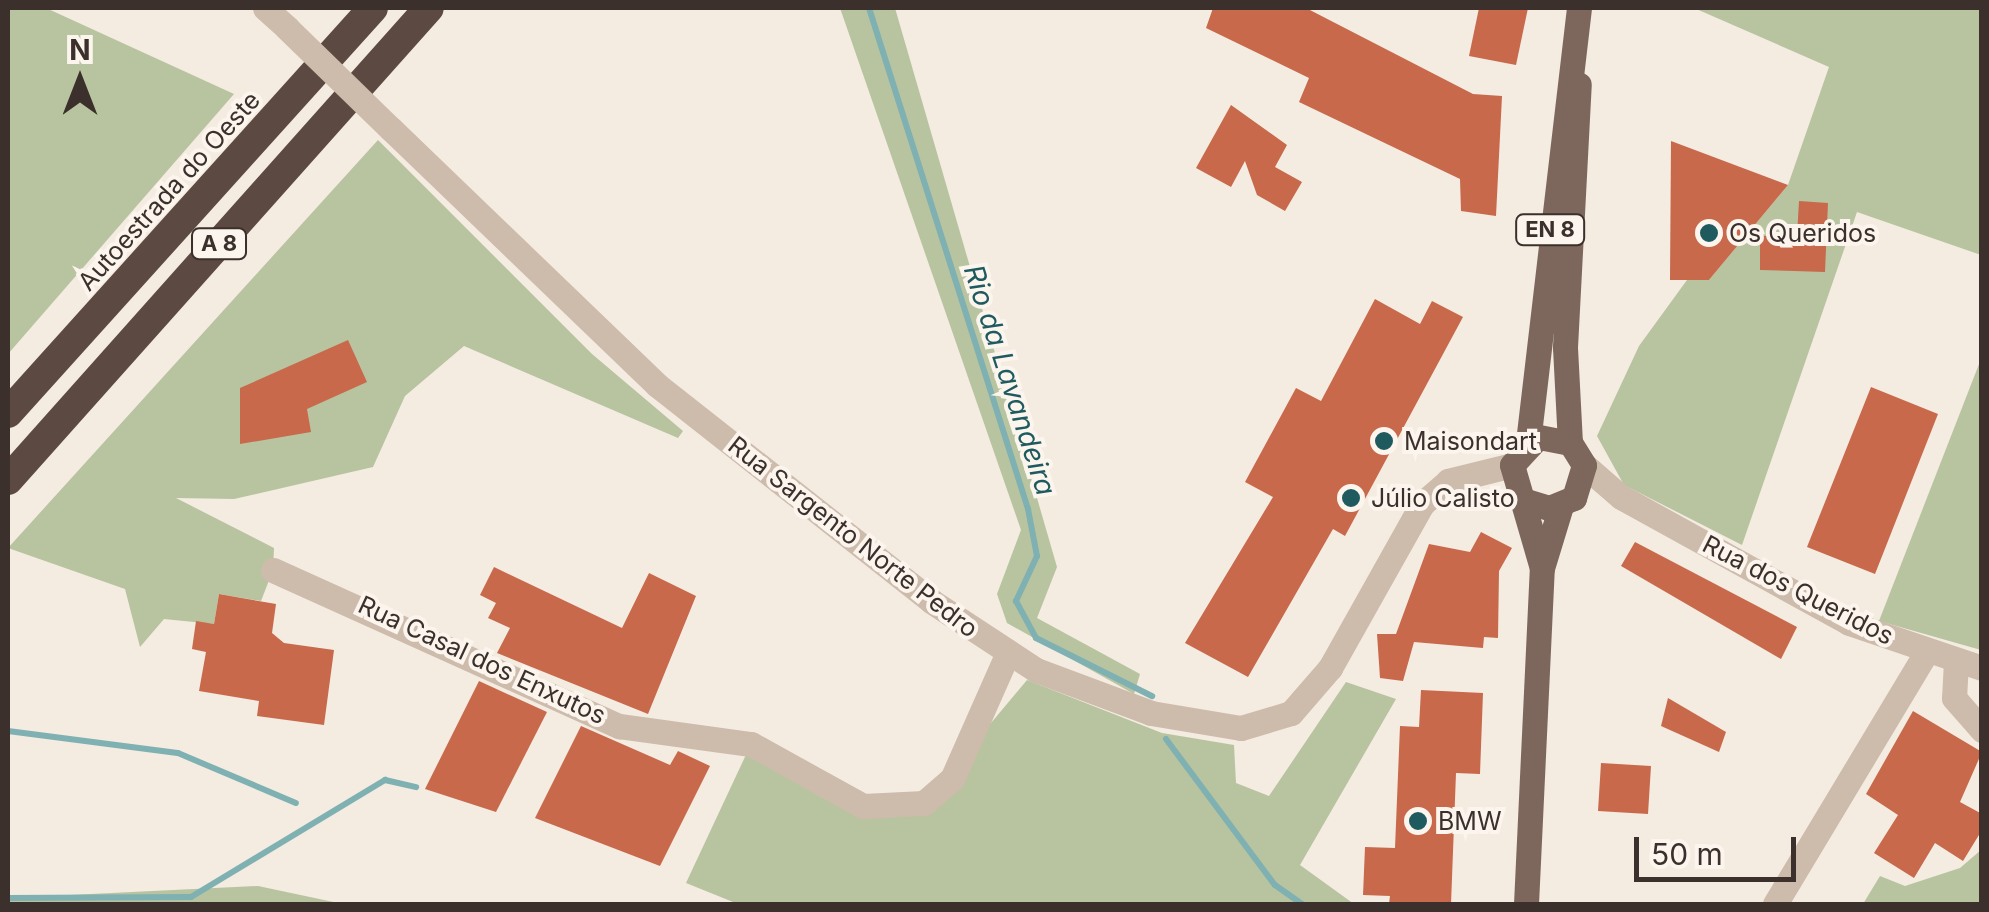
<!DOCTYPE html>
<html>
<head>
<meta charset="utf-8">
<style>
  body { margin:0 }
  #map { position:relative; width:1989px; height:912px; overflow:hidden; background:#f4ebe1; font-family:Inter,sans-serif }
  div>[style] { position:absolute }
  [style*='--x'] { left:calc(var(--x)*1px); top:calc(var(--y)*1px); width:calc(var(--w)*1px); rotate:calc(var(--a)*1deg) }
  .green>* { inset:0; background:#b8c4a0 }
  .stream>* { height:6px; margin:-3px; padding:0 3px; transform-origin:3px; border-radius:3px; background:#7fb0b2 }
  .building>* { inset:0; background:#c8694b }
  .minor>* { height:25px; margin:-12.5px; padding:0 12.5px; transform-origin:12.5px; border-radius:12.5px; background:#cdbbac }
  .major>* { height:25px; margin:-12.5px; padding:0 12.5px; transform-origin:12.5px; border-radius:12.5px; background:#7d675c }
  .highway>* { height:30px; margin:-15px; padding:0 15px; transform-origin:15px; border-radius:15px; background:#5c4a42 }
  .minor-bridge>* { height:25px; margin:-12.5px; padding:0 12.5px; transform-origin:12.5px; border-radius:12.5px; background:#cdbbac }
  .dots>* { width:28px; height:28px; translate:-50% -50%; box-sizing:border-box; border:5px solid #fbf5ee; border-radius:50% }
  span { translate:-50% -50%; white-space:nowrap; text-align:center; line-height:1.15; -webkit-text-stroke:8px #fbf5ee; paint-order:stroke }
  .shield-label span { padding:2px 8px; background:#fbf5ee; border:2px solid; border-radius:8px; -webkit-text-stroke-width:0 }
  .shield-label { font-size:22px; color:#3b302b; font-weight:700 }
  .street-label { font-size:25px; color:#3b302b }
  .poi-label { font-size:25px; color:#3b302b }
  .left { translate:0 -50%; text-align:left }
  .water-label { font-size:28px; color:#1f5a5e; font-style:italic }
  .frame { position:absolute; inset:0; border:10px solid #3b302b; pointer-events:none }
  .north { position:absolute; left:30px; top:30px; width:100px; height:100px; -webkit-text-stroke:8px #fbf5ee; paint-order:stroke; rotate:0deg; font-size:28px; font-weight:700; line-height:40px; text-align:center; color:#3b302b }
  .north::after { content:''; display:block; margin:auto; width:35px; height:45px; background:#3b302b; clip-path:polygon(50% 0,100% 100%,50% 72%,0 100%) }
  .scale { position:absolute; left:1634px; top:837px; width:162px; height:45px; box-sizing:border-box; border:5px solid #3b302b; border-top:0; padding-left:12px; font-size:30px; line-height:35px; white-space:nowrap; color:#3b302b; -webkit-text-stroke:8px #fbf5ee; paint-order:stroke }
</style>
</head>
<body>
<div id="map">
  <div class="green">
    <div style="clip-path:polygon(8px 8px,46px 8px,234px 94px,8px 354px)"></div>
    <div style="clip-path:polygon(840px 8px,895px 8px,1057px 567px,1037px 618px,1140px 674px,1134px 694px,1007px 623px,997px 594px,1021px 530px)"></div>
    <div style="clip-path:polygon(1694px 8px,1981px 8px,1981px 255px,1857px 212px,1742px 545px,1624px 485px,1597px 436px,1639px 346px,1687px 280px,1709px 280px,1788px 185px,1829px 67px)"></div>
    <div style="clip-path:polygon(378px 140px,592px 354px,683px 431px,678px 438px,464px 346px,405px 396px,373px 467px,234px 499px,176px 498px,274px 548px,273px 570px,261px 601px,219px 594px,214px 624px,164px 619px,140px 647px,125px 589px,8px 548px)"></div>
    <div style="clip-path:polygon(1981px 359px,1981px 650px,1879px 621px)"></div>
    <div style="clip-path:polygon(1027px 680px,1162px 733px,1234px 745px,1236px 783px,1269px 796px,1346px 682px,1396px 699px,1300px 865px,1354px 904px,738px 904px,686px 883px,751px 744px,863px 806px,924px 803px)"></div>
    <div style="clip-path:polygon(1981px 850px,1981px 904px,1863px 904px,1880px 876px,1905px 886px,1960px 868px)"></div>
    <div style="clip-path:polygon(258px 886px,343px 904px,8px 904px,8px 898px)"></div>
  </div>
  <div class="stream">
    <div style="--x:869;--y:8;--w:526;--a:72.39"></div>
    <div style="--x:1028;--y:509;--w:48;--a:79.2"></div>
    <div style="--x:1037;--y:556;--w:50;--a:115"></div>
    <div style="--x:1016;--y:601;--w:42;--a:61.6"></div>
    <div style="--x:1036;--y:638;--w:130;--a:26.6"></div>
    <div style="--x:8;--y:731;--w:171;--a:7.4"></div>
    <div style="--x:178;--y:753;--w:128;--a:23"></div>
    <div style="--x:1166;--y:739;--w:182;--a:53.3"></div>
    <div style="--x:1275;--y:885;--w:33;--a:35"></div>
    <div style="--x:8;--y:898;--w:183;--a:-0.3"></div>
    <div style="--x:191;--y:897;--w:227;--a:-31.1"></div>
    <div style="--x:385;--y:780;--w:32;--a:13"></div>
  </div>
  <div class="building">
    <div style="clip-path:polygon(1213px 8px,1306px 8px,1473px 94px,1502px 96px,1496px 216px,1461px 211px,1460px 179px,1299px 102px,1309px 78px,1206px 28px)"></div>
    <div style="clip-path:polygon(1479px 8px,1528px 8px,1516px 65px,1469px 56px)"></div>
    <div style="clip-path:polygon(1231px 105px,1287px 145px,1275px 167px,1302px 182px,1285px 211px,1257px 195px,1245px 161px,1231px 187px,1196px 168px)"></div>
    <div style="clip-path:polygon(1671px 141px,1788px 185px,1709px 280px,1670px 280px)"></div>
    <div style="clip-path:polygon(1799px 201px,1828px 203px,1825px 272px,1760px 270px,1760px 236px,1797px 236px)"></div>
    <div style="clip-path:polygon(1375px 299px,1420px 324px,1432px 301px,1463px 317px,1345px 536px,1333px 529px,1248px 677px,1185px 643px,1273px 497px,1245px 482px,1296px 388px,1321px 401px)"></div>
    <div style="clip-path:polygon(348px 340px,367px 382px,307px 409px,311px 432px,240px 444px,240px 388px)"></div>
    <div style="clip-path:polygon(1871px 387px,1938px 414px,1875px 574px,1807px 547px)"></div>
    <div style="clip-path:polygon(1481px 532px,1512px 548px,1499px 571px,1498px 638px,1484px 637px,1483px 648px,1414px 642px,1403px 681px,1380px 678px,1377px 634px,1396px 634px,1429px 544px,1470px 552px)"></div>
    <div style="clip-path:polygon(1635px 542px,1797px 627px,1781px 659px,1621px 566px)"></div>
    <div style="clip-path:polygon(494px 567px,622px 628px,649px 573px,696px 596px,648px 714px,497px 653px,510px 628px,488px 618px,496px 603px,480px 595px)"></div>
    <div style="clip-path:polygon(219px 594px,276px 604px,272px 633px,284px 643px,334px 650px,324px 725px,257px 716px,259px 701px,199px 691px,206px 652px,192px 649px,196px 621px,214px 624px)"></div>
    <div style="clip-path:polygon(479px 681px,547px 712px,496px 812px,425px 789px)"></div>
    <div style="clip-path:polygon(1421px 690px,1483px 693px,1480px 774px,1456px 773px,1451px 904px,1389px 904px,1390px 896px,1363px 895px,1365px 847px,1395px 848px,1400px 726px,1419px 727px)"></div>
    <div style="clip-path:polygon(1668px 698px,1726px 732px,1719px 752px,1661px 726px)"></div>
    <div style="clip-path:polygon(1913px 711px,1982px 752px,1960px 802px,1982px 814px,1982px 830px,1963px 861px,1935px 843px,1914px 878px,1874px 853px,1898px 815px,1866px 794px)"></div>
    <div style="clip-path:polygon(581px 726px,670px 765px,678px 751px,710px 766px,660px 866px,535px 818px)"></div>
    <div style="clip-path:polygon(1601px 763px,1651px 766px,1648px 814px,1598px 811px)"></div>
  </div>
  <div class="minor">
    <div style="--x:265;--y:8;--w:30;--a:42"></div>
    <div style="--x:391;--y:129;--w:369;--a:43.9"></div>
    <div style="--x:657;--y:385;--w:349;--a:38.2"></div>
    <div style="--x:931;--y:601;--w:126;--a:33.3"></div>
    <div style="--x:1036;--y:670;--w:123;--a:20.5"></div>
    <div style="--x:1151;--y:713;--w:91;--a:9.5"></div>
    <div style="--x:1241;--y:728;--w:52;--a:-16.7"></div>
    <div style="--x:1291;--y:713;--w:60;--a:-49.1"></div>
    <div style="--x:1330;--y:668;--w:188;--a:-60.7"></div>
    <div style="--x:1422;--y:504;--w:35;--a:-41"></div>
    <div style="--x:1448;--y:481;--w:66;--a:-14"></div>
    <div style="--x:1584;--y:465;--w:49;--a:40.9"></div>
    <div style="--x:1621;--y:497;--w:260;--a:28.9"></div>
    <div style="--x:1849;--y:623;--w:140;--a:18.7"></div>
    <div style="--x:273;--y:570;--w:380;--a:24.3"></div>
    <div style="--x:619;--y:726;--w:133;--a:7.8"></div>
    <div style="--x:751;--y:744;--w:128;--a:29"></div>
    <div style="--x:863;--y:806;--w:61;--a:-2.8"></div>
    <div style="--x:924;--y:803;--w:37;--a:-41"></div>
    <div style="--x:952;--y:779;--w:136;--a:-66.1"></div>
    <div style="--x:1956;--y:661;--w:37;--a:93"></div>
    <div style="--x:1954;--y:698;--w:43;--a:48.8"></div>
    <div style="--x:1775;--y:904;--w:293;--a:-59"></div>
  </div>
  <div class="major">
    <div style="--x:1528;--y:442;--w:437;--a:-83.3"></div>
    <div style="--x:1570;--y:443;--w:96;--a:-93"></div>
    <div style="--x:1565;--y:347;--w:263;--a:-87"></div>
    <div style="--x:1526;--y:501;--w:24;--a:17"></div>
    <div style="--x:1549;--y:508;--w:27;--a:-22"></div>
    <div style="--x:1574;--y:498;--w:34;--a:-73"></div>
    <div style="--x:1584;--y:465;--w:26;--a:-122"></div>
    <div style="--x:1570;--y:443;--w:33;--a:-169"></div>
    <div style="--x:1538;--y:437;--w:38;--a:133"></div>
    <div style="--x:1512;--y:465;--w:107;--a:73.8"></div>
    <div style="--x:1526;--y:904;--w:336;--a:-87.3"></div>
    <div style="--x:1542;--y:568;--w:65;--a:-73"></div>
  </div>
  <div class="highway">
    <div style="--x:8;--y:413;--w:545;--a:-47.97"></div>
    <div style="--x:8;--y:480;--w:632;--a:-48.27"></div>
  </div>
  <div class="minor-bridge">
    <div style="--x:287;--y:28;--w:145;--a:44.2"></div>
  </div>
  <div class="dots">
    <div style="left:1709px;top:233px;background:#1f5a5e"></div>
    <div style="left:1384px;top:441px;background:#1f5a5e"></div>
    <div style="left:1351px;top:498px;background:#1f5a5e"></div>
    <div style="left:1418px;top:821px;background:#1f5a5e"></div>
  </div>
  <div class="shield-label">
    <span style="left:1550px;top:230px">EN 8</span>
    <span style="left:219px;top:244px">A 8</span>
  </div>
  <div class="street-label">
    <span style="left:169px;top:191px;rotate:-48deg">Autoestrada do Oeste</span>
    <span style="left:853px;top:537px;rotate:38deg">Rua Sargento Norte Pedro</span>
    <span style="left:1798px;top:590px;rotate:27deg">Rua dos Queridos</span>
    <span style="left:482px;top:660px;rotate:25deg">Rua Casal dos Enxutos</span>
  </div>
  <div class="poi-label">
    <span class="left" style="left:1729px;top:233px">Os Queridos</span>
    <span class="left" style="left:1404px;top:441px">Maisondart</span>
    <span class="left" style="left:1371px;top:498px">Júlio Calisto</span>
    <span class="left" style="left:1438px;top:821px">BMW</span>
  </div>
  <div class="water-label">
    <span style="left:1010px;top:380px;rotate:72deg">Rio da Lavandeira</span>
  </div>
  <div class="frame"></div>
  <div class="north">N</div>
  <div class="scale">50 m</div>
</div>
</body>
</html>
